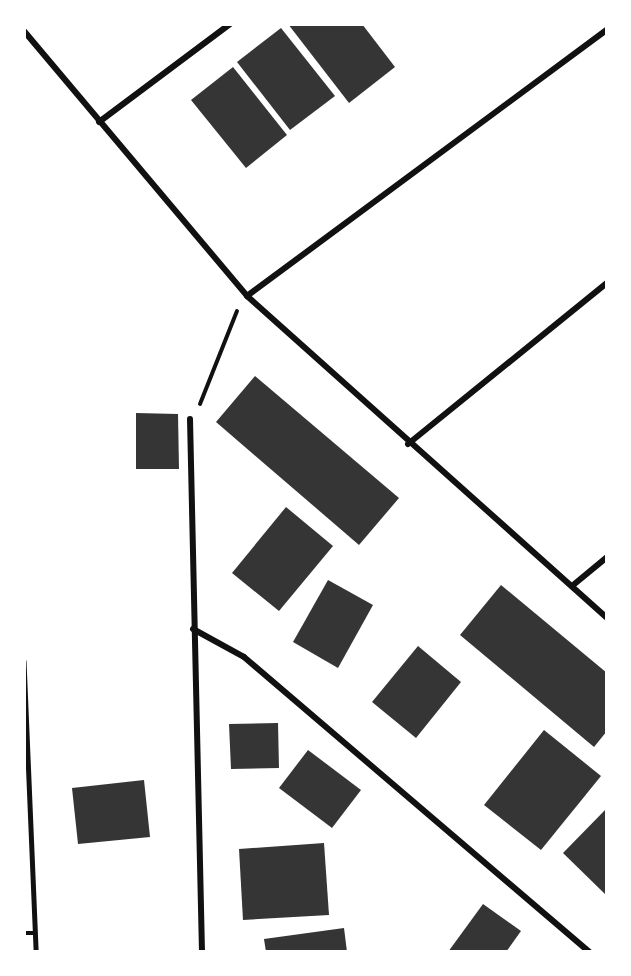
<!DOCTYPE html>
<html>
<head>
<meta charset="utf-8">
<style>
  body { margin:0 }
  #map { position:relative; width:631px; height:976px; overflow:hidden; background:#fff; font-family:"Nunito Sans",sans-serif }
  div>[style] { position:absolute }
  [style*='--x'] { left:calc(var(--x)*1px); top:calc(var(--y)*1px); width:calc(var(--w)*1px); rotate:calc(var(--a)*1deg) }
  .building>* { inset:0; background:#353535 }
  .path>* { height:4px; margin:-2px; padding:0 2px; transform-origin:2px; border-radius:2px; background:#111 }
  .service>* { height:4.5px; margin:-2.25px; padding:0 2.25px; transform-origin:2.25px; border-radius:2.25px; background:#111 }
  .minor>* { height:6px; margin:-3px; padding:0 3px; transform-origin:3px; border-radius:3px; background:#111 }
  span { translate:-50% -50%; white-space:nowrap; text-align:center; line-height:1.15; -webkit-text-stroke:6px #fff; paint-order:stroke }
  .frame { position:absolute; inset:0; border:26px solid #fff; pointer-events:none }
</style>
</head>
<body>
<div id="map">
  <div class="building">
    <div style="clip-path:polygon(288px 24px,362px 24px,395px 67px,349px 103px)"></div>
    <div style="clip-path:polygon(281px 28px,335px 96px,290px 130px,237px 62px)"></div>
    <div style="clip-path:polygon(233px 67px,287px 135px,246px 168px,191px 100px)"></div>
    <div style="clip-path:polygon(255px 376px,399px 498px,359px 545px,216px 422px)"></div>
    <div style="clip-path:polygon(136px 413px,178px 414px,179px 469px,136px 469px)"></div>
    <div style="clip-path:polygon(286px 507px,333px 546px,279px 611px,232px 573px)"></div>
    <div style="clip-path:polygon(328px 580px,373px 605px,338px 668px,293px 642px)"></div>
    <div style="clip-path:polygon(501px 585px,607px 673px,607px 731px,594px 747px,460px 635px)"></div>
    <div style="clip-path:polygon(418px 646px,461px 682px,416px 738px,372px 702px)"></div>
    <div style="clip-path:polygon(278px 723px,279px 768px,231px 769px,229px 724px)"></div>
    <div style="clip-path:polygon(544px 730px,601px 776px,541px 850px,484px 805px)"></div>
    <div style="clip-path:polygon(308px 750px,361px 790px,332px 828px,279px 788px)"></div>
    <div style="clip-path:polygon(144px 780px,150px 837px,78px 844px,72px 788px)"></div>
    <div style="clip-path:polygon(607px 808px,607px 896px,563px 853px)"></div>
    <div style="clip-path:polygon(324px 843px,329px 915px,243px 920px,239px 849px)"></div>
    <div style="clip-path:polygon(483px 904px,521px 931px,506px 952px,448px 952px)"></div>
    <div style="clip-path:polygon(344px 928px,347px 952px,266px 952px,264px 939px)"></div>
  </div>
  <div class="path">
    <div style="--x:200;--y:404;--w:100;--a:-68.3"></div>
  </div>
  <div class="service">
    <div style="--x:24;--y:661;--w:291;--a:87.6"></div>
    <div style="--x:24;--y:933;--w:11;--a:0"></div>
  </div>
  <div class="minor">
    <div style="--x:24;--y:31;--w:346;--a:49.9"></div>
    <div style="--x:247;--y:296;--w:483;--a:41.8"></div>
    <div style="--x:99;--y:122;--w:164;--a:-36.8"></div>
    <div style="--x:247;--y:296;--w:448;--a:-36.5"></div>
    <div style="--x:190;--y:419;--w:533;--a:88.71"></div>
    <div style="--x:408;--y:444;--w:256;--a:-39"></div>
    <div style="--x:572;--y:586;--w:45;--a:-39.6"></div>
    <div style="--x:193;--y:629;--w:58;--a:28.8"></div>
    <div style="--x:244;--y:657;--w:454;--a:40.5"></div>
  </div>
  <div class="frame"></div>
</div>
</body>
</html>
